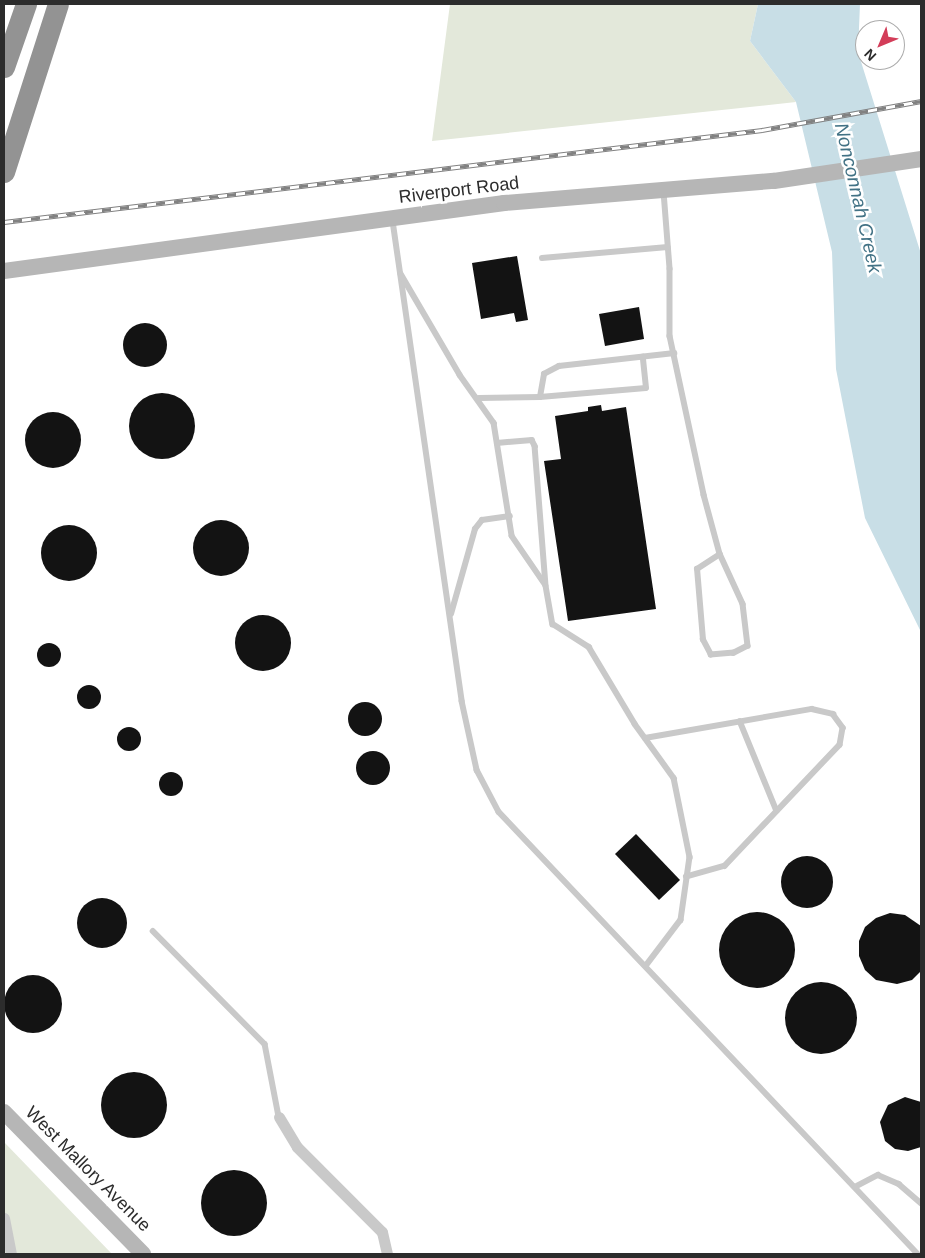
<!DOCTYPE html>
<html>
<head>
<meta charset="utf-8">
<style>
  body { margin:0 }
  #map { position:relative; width:925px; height:1258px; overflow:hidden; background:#fff; font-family:Arial,sans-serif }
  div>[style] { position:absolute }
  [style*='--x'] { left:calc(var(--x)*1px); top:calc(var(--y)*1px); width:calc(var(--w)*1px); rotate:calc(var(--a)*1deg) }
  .green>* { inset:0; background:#e3e8da }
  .water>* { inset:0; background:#c8dee6 }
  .building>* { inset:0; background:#131313 }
  .round { border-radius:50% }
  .lane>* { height:5.5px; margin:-2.75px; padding:0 2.75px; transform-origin:2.75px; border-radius:2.75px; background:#c9c9c9 }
  .street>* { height:11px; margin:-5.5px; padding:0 5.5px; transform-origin:5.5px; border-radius:5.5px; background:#c9c9c9 }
  .secondary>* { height:16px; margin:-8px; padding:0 8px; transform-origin:8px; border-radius:8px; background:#b6b6b6 }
  .highway>* { height:21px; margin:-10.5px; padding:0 10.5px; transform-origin:10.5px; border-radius:10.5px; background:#939393 }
  .rail>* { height:5px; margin-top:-2.5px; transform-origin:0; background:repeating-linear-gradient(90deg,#fff 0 9px,#818181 0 18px); box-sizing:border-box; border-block:1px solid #818181 }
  span { translate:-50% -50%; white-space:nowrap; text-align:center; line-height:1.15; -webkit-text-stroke:5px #fff; paint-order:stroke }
  .street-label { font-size:18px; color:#2c2c2c }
  .water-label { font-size:19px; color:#427285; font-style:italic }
  .frame { position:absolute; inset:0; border:5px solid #2c2c2c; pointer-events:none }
  .north { position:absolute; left:855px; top:20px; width:50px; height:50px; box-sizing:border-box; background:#fff; border:1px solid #ababab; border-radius:50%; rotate:225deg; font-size:14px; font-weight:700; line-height:20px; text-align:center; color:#2c2c2c }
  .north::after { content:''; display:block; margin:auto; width:18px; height:22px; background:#d33d59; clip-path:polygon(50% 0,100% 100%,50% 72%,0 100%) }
</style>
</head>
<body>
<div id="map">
  <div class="green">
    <div style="clip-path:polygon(450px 4px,758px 4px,750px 41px,796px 102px,432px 141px)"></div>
    <div style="clip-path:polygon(4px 1142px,112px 1254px,4px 1254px)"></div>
  </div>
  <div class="water">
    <div style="clip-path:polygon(758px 4px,860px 4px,858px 52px,921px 254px,921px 632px,865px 518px,836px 369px,832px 252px,796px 102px,750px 41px)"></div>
  </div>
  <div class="building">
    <div style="clip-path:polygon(517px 256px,528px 320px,516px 322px,514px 313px,481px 319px,472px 263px)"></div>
    <div style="clip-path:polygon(639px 307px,644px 339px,605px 346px,599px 314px)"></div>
    <div class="round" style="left:123px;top:323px;width:44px;height:44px"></div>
    <div class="round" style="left:129px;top:393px;width:66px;height:66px"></div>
    <div style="clip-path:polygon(601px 405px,602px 411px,626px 407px,656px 609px,568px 621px,544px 461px,561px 459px,555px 416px,588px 411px,588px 407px)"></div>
    <div class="round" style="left:25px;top:412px;width:56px;height:56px"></div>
    <div class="round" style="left:193px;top:520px;width:56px;height:56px"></div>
    <div class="round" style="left:41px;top:525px;width:56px;height:56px"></div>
    <div class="round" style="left:235px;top:615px;width:56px;height:56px"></div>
    <div class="round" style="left:37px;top:643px;width:24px;height:24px"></div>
    <div class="round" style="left:77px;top:685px;width:24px;height:24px"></div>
    <div class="round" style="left:348px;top:702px;width:34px;height:34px"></div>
    <div class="round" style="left:117px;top:727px;width:24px;height:24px"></div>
    <div class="round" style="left:356px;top:751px;width:34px;height:34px"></div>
    <div class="round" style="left:159px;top:772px;width:24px;height:24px"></div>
    <div style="clip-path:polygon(636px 834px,680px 880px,659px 900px,615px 854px)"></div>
    <div class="round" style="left:781px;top:856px;width:52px;height:52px"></div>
    <div class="round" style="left:77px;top:898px;width:50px;height:50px"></div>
    <div class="round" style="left:719px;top:912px;width:76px;height:76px"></div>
    <div style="clip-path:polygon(890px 913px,905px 915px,921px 926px,921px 971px,912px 980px,897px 984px,876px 980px,865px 970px,859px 956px,859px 941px,865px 927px,876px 918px)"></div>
    <div class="round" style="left:4px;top:975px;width:58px;height:58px"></div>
    <div class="round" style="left:785px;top:982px;width:72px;height:72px"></div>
    <div class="round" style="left:101px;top:1072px;width:66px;height:66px"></div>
    <div style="clip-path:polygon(905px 1097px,921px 1102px,921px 1147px,908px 1151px,895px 1149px,885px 1141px,880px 1122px,888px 1105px)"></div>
    <div class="round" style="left:201px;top:1170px;width:66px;height:66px"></div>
  </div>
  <div class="lane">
    <div style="--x:664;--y:192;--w:77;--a:85.5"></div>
    <div style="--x:670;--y:269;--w:67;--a:90"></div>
    <div style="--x:670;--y:336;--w:163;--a:77.9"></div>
    <div style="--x:704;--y:495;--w:61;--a:74.8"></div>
    <div style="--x:720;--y:554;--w:55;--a:65.3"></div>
    <div style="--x:743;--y:604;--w:42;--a:83.2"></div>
    <div style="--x:748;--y:646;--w:16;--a:153"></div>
    <div style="--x:734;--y:653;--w:23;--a:175"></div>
    <div style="--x:711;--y:655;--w:17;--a:-118"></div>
    <div style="--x:703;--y:640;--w:71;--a:-94.8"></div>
    <div style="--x:697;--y:569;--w:27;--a:-33"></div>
    <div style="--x:393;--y:221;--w:485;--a:81.8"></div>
    <div style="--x:462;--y:701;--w:71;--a:77.7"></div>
    <div style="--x:477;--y:770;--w:47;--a:62.4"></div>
    <div style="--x:499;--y:812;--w:609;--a:46.53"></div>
    <div style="--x:542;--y:258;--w:126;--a:-5"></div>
    <div style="--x:401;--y:274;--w:117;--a:59.7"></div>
    <div style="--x:460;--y:375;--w:59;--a:54.7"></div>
    <div style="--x:494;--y:423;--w:114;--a:80.9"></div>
    <div style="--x:512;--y:536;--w:58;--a:55.5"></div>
    <div style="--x:540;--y:397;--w:23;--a:-80"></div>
    <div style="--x:544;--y:374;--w:17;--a:-28"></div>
    <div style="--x:559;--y:366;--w:116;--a:-6.4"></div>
    <div style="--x:479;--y:398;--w:61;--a:-0.9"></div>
    <div style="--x:540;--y:397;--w:106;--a:-4.9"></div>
    <div style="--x:646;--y:388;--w:31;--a:-96"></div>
    <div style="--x:497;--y:443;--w:35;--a:-5"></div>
    <div style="--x:532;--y:440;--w:7;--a:63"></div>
    <div style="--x:535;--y:446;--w:140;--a:85.5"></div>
    <div style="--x:546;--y:586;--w:39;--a:80"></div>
    <div style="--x:553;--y:624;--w:43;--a:32.6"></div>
    <div style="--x:589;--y:647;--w:90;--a:59.1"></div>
    <div style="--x:635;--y:724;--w:67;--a:54.2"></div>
    <div style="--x:674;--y:778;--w:81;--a:78.6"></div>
    <div style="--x:690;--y:857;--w:64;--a:98.1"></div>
    <div style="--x:681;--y:920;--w:56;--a:127.1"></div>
    <div style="--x:451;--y:614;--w:88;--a:-74.2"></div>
    <div style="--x:475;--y:529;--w:11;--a:-52"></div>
    <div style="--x:482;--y:520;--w:28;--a:-8"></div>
    <div style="--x:740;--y:721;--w:97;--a:67.7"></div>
    <div style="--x:645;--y:738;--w:169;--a:-9.9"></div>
    <div style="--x:812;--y:709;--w:22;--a:13"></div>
    <div style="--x:833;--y:714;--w:17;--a:54"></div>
    <div style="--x:843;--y:728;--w:17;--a:100"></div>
    <div style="--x:840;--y:745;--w:167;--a:133.5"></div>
    <div style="--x:725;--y:866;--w:40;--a:164"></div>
    <div style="--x:153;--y:931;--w:159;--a:45.3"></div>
    <div style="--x:265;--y:1044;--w:74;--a:79.1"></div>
    <div style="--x:855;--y:1187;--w:26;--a:-28"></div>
    <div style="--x:878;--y:1175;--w:23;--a:23"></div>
    <div style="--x:899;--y:1184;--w:29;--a:41"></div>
  </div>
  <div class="street">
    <div style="--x:279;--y:1117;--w:35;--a:59"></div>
    <div style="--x:297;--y:1147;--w:120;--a:45"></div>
    <div style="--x:382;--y:1232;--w:23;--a:77"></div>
    <div style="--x:4;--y:1218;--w:37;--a:79"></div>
  </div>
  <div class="secondary">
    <div style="--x:4;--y:271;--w:505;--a:-7.74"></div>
    <div style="--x:504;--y:203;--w:271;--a:-4.7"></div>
    <div style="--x:774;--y:181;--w:149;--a:-8.5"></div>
    <div style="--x:4;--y:1112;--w:199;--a:45.6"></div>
  </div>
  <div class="highway">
    <div style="--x:4;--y:67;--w:67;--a:-70.8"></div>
    <div style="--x:4;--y:172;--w:176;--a:-72.2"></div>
  </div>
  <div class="rail">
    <div style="--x:4;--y:222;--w:764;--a:-6.92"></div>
    <div style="--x:762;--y:130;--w:162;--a:-10.3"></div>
  </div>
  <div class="street-label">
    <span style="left:459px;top:190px;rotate:-7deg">Riverport Road</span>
    <span style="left:88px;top:1169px;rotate:45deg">West Mallory Avenue</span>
  </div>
  <div class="water-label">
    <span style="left:858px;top:198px;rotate:77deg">Nonconnah Creek</span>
  </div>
  <div class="frame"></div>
  <div class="north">N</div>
</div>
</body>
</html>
